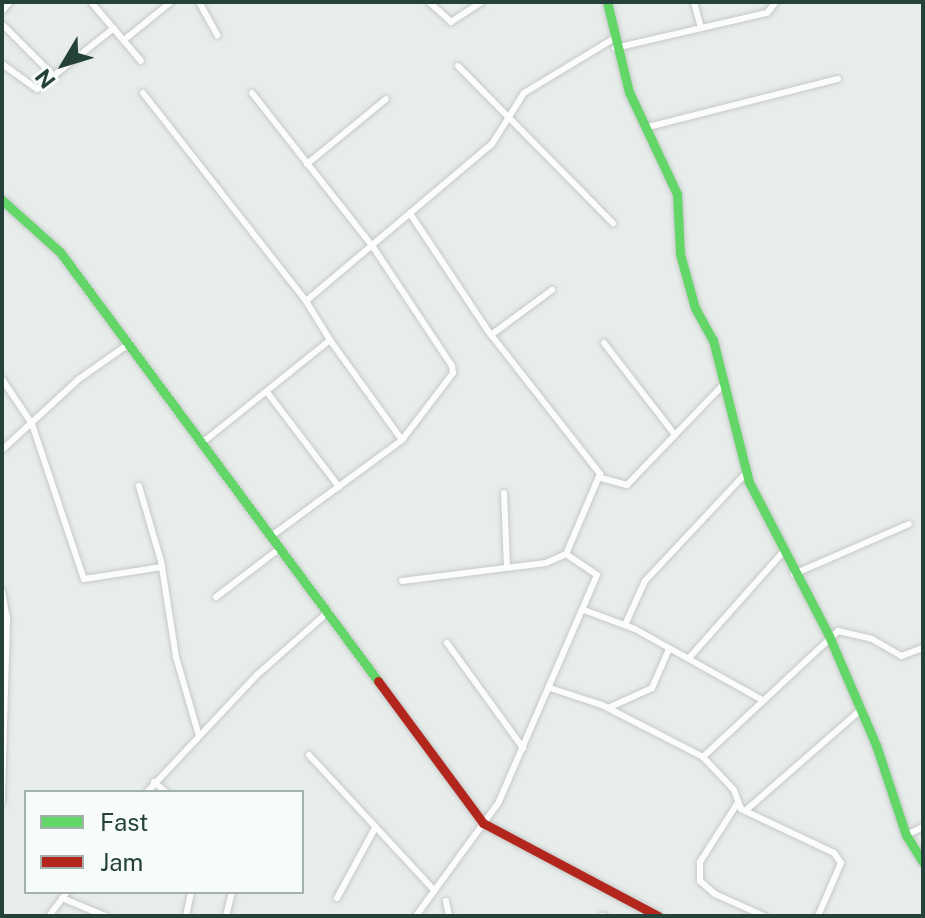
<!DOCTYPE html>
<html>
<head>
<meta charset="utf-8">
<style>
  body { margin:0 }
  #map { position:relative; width:925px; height:918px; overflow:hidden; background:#e8edeb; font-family:"Public Sans",sans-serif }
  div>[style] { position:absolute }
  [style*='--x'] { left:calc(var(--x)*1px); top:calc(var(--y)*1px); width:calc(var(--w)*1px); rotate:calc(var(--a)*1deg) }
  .roads { filter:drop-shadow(0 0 2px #c5cac8) drop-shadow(0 0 2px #c5cac8) }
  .street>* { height:6px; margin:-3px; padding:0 3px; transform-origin:3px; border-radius:3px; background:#fcfcfc }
  .fast>* { height:9px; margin:-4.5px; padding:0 4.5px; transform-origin:4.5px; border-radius:4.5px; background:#63d668 }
  .jam>* { height:9px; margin:-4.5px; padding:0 4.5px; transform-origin:4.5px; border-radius:4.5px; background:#b3261e }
  span { translate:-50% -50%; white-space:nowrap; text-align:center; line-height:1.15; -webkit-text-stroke:6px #f7fbf9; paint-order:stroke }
  .frame { position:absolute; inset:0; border:4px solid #24423a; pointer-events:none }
  .legend { position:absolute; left:24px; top:790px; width:280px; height:104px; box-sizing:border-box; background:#f7fbf9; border:2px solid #a3b1ad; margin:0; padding:10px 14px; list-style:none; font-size:24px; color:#24423a }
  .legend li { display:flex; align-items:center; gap:16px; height:40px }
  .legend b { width:40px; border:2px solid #a3b1ad }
  .north { position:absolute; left:24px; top:24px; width:80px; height:80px; -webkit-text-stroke:6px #f7fbf9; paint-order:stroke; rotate:232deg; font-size:22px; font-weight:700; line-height:32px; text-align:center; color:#24423a }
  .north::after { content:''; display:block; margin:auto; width:28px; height:36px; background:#24423a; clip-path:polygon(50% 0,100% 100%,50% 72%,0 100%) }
</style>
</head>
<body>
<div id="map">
  <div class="roads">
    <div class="street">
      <div style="--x:91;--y:2;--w:77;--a:49.7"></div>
      <div style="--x:199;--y:2;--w:38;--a:61"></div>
      <div style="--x:429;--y:2;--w:30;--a:42"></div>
      <div style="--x:451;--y:22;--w:37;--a:-33"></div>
      <div style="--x:694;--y:2;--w:27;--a:75"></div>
      <div style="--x:2;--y:11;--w:12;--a:-48"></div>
      <div style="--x:2;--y:24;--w:75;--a:45"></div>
      <div style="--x:124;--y:40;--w:60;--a:-39"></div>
      <div style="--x:615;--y:48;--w:156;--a:-13"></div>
      <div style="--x:767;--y:13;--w:14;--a:-51"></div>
      <div style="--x:2;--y:64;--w:43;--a:35.5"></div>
      <div style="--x:37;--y:89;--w:98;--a:-38.4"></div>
      <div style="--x:458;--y:66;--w:221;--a:45.4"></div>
      <div style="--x:143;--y:93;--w:264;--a:51.9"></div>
      <div style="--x:306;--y:301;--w:46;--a:58.4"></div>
      <div style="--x:330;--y:340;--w:164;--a:141.2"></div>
      <div style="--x:252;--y:93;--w:196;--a:51.8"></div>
      <div style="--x:373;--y:247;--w:143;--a:56.4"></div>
      <div style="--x:452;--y:366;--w:7;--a:82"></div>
      <div style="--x:453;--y:373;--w:84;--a:127.3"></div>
      <div style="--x:648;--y:127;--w:196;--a:-14.2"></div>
      <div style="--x:307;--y:164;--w:102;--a:-39.4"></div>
      <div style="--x:411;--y:215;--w:139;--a:56.4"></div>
      <div style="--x:488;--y:331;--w:182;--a:51.9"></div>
      <div style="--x:600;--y:474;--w:87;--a:113"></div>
      <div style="--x:306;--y:301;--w:243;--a:-40.2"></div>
      <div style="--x:492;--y:144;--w:60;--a:-57.9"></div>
      <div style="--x:524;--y:93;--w:104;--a:-31.2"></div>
      <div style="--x:491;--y:335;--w:76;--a:-36.4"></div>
      <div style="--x:604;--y:343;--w:116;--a:52.3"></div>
      <div style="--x:2;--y:379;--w:54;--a:56.3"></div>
      <div style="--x:32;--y:424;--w:163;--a:71.5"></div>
      <div style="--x:84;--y:579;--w:79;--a:-8.7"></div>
      <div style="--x:267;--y:392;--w:119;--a:52.8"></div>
      <div style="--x:2;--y:450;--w:105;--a:-42.7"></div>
      <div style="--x:79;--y:379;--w:62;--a:-35.2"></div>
      <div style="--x:601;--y:478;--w:27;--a:15"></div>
      <div style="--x:627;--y:485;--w:140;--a:-46.2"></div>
      <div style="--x:139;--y:486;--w:78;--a:73.7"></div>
      <div style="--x:161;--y:561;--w:97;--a:81.1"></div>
      <div style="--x:176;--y:657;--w:82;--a:73.8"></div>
      <div style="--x:504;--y:493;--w:75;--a:87.7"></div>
      <div style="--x:270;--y:537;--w:164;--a:-36.3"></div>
      <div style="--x:402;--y:440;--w:123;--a:-125.8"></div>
      <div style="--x:794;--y:574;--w:125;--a:-23.5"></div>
      <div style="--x:402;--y:581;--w:145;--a:-7.1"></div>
      <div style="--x:546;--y:563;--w:22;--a:-24"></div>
      <div style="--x:566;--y:554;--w:37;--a:34"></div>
      <div style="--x:597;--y:575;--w:247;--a:113.4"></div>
      <div style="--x:499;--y:802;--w:141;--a:126.1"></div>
      <div style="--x:2;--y:591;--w:27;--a:80"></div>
      <div style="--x:7;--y:618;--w:184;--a:91.6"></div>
      <div style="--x:216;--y:597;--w:79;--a:-37.3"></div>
      <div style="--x:584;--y:610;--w:54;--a:20.4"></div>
      <div style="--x:635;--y:629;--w:145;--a:29.2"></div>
      <div style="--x:625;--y:625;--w:48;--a:-65.6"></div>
      <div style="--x:645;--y:581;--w:149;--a:-46.9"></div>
      <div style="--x:447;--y:643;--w:130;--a:54.1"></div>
      <div style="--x:689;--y:658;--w:142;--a:-48.4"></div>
      <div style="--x:550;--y:688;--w:55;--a:18.1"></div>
      <div style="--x:602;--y:705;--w:114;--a:27.2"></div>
      <div style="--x:703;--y:757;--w:45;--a:46.8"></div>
      <div style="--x:734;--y:790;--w:20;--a:70"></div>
      <div style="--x:741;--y:809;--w:103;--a:25.3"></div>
      <div style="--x:834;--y:853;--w:12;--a:55"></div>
      <div style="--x:841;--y:863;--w:58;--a:113.5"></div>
      <div style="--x:608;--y:708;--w:48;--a:-24.4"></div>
      <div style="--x:652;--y:688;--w:43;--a:-66.4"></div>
      <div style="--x:309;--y:755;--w:184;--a:47.2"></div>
      <div style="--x:703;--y:757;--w:185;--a:-43"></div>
      <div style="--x:838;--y:631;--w:35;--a:13"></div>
      <div style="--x:872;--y:639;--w:34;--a:30"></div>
      <div style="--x:901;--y:656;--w:23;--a:-20"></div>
      <div style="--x:154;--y:782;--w:16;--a:40"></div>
      <div style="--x:147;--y:792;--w:162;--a:-46.8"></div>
      <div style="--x:258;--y:674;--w:91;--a:-41.4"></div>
      <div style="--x:737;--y:804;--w:69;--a:122.5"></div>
      <div style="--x:700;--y:862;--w:19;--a:90"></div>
      <div style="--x:700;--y:881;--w:20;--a:41"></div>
      <div style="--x:715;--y:894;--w:54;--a:24.2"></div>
      <div style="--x:745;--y:811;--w:155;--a:-41.1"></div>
      <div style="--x:906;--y:835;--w:19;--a:-25"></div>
      <div style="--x:62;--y:898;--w:47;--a:22.7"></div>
      <div style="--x:337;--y:898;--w:80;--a:-61.5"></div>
      <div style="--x:446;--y:901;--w:15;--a:79"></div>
      <div style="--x:49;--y:916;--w:30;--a:-53"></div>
      <div style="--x:186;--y:916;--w:25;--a:-78"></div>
      <div style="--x:226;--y:916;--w:25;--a:-76"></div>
      <div style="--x:602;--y:916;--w:2;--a:0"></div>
    </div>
    <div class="fast">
      <div style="--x:607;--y:2;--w:93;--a:76.3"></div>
      <div style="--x:629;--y:92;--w:113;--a:64.8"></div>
      <div style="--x:677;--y:194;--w:60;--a:87.1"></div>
      <div style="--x:680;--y:254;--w:56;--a:74.5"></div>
      <div style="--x:695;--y:308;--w:37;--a:61"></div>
      <div style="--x:713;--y:340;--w:146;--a:75.8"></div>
      <div style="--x:749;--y:482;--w:174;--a:62.5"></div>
      <div style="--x:829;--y:636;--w:119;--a:66.7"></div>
      <div style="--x:876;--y:745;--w:95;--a:71.6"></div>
      <div style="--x:906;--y:835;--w:32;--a:58"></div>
      <div style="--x:2;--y:200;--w:78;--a:41.9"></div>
      <div style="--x:60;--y:252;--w:534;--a:53.45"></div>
    </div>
    <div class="jam">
      <div style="--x:378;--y:681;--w:177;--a:53.5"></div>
      <div style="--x:483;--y:823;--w:198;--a:28"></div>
    </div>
  </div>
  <div class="frame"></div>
  <ul class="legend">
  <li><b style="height:10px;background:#63d668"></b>Fast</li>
  <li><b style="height:10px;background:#b3261e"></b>Jam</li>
  </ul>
  <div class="north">N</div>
</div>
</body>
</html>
